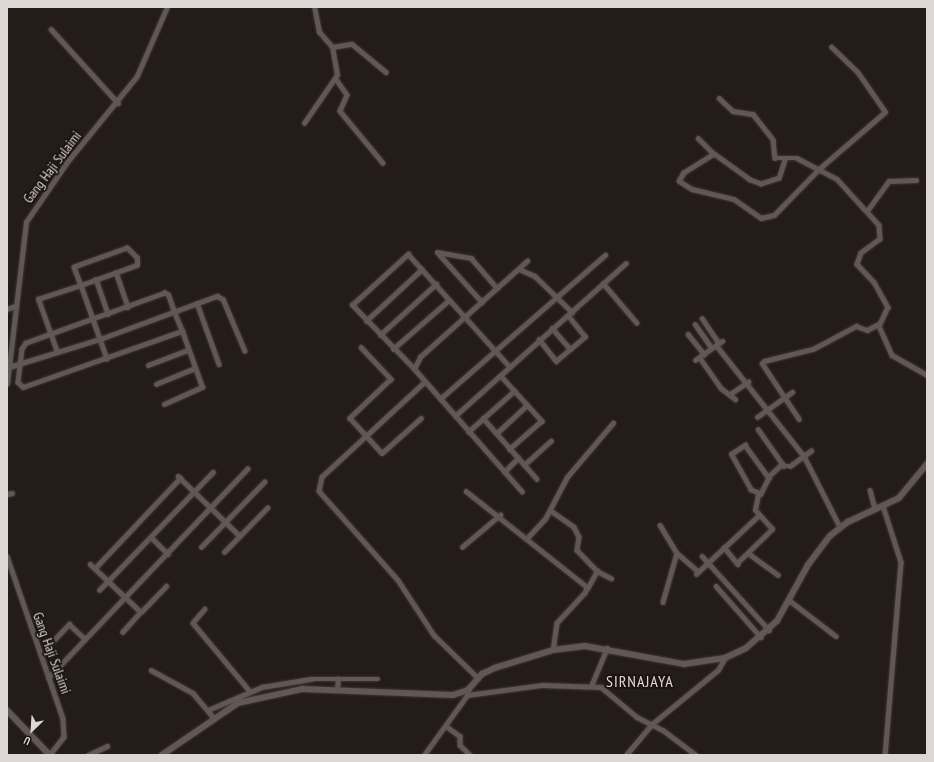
<!DOCTYPE html>
<html>
<head>
<meta charset="utf-8">
<style>
  body { margin:0 }
  #map { position:relative; width:934px; height:762px; overflow:hidden; background:#241c19; font-family:"PT Sans Narrow",sans-serif }
  div>[style] { position:absolute }
  [style*='--x'] { left:calc(var(--x)*1px); top:calc(var(--y)*1px); width:calc(var(--w)*1px); rotate:calc(var(--a)*1deg) }
  .roads { filter:drop-shadow(0 0 1px #3f3837) drop-shadow(0 0 1px #3f3837) }
  .minor>* { height:4.5px; margin:-2.25px; padding:0 2.25px; transform-origin:2.25px; border-radius:2.25px; background:#615754 }
  .tertiary>* { height:5.5px; margin:-2.75px; padding:0 2.75px; transform-origin:2.75px; border-radius:2.75px; background:#615754 }
  span { translate:-50% -50%; white-space:nowrap; text-align:center; line-height:1.15; -webkit-text-stroke:3.5px #1a1310; paint-order:stroke }
  .street-label { font-size:14px; color:#dcd7d5 }
  .quarter-label { font-size:16px; color:#e4d9d5; letter-spacing:1px }
  .frame { position:absolute; inset:0; border:8px solid #dcd7d5; pointer-events:none }
  .north { position:absolute; left:12px; top:710px; width:40px; height:40px; -webkit-text-stroke:3px #1a1310; paint-order:stroke; rotate:205deg; font-size:11px; font-weight:700; line-height:16px; text-align:center; color:#dcd7d5 }
  .north::after { content:''; display:block; margin:auto; width:14px; height:18px; background:#dcd7d5; clip-path:polygon(50% 0,100% 100%,50% 72%,0 100%) }
</style>
</head>
<body>
<div id="map">
  <div class="roads">
    <div class="minor">
      <div style="--x:51;--y:29;--w:100;--a:47.8"></div>
      <div style="--x:332;--y:47;--w:20;--a:-9"></div>
      <div style="--x:352;--y:44;--w:44;--a:39.5"></div>
      <div style="--x:336;--y:79;--w:19;--a:55"></div>
      <div style="--x:347;--y:95;--w:17;--a:114"></div>
      <div style="--x:340;--y:111;--w:67;--a:50.4"></div>
      <div style="--x:719;--y:98;--w:19;--a:43"></div>
      <div style="--x:733;--y:111;--w:20;--a:9"></div>
      <div style="--x:753;--y:114;--w:33;--a:52"></div>
      <div style="--x:773;--y:140;--w:18;--a:84"></div>
      <div style="--x:775;--y:158;--w:22;--a:0"></div>
      <div style="--x:797;--y:158;--w:45;--a:27.7"></div>
      <div style="--x:837;--y:179;--w:62;--a:47.6"></div>
      <div style="--x:879;--y:225;--w:14;--a:86"></div>
      <div style="--x:880;--y:239;--w:24;--a:144"></div>
      <div style="--x:861;--y:253;--w:12;--a:110"></div>
      <div style="--x:857;--y:264;--w:25;--a:47"></div>
      <div style="--x:874;--y:282;--w:29;--a:61"></div>
      <div style="--x:888;--y:307;--w:21;--a:115"></div>
      <div style="--x:879;--y:326;--w:32;--a:66"></div>
      <div style="--x:892;--y:355;--w:40;--a:29.7"></div>
      <div style="--x:304;--y:123;--w:58;--a:-55.5"></div>
      <div style="--x:337;--y:75;--w:28;--a:-100"></div>
      <div style="--x:332;--y:47;--w:20;--a:-131"></div>
      <div style="--x:319;--y:32;--w:25;--a:-101"></div>
      <div style="--x:698;--y:138;--w:23;--a:45"></div>
      <div style="--x:785;--y:160;--w:19;--a:108"></div>
      <div style="--x:779;--y:178;--w:19;--a:162"></div>
      <div style="--x:761;--y:184;--w:12;--a:-160"></div>
      <div style="--x:750;--y:180;--w:44;--a:-144.2"></div>
      <div style="--x:714;--y:154;--w:36;--a:148"></div>
      <div style="--x:684;--y:173;--w:9;--a:122"></div>
      <div style="--x:679;--y:181;--w:15;--a:32"></div>
      <div style="--x:692;--y:189;--w:43;--a:13.4"></div>
      <div style="--x:734;--y:199;--w:33;--a:35"></div>
      <div style="--x:761;--y:218;--w:13;--a:-13"></div>
      <div style="--x:774;--y:215;--w:64;--a:-45.6"></div>
      <div style="--x:819;--y:169;--w:87;--a:-40.8"></div>
      <div style="--x:885;--y:112;--w:47;--a:-124.7"></div>
      <div style="--x:858;--y:73;--w:37;--a:-136"></div>
      <div style="--x:867;--y:211;--w:37;--a:-54"></div>
      <div style="--x:889;--y:181;--w:27;--a:-2"></div>
      <div style="--x:437;--y:252;--w:35;--a:10"></div>
      <div style="--x:471;--y:258;--w:40;--a:49"></div>
      <div style="--x:438;--y:253;--w:66;--a:48.1"></div>
      <div style="--x:519;--y:269;--w:17;--a:24"></div>
      <div style="--x:535;--y:276;--w:52;--a:44.2"></div>
      <div style="--x:116;--y:272;--w:37;--a:71"></div>
      <div style="--x:96;--y:279;--w:37;--a:71"></div>
      <div style="--x:603;--y:283;--w:52;--a:49.6"></div>
      <div style="--x:197;--y:303;--w:65;--a:70.2"></div>
      <div style="--x:7;--y:309;--w:9;--a:-21"></div>
      <div style="--x:702;--y:318;--w:30;--a:56"></div>
      <div style="--x:366;--y:321;--w:76;--a:-42.9"></div>
      <div style="--x:695;--y:324;--w:29;--a:55"></div>
      <div style="--x:552;--y:328;--w:28;--a:49"></div>
      <div style="--x:688;--y:334;--w:26;--a:51"></div>
      <div style="--x:380;--y:335;--w:76;--a:-42.3"></div>
      <div style="--x:539;--y:339;--w:28;--a:52"></div>
      <div style="--x:556;--y:361;--w:38;--a:-40"></div>
      <div style="--x:585;--y:337;--w:27;--a:-129"></div>
      <div style="--x:716;--y:345;--w:142;--a:51.6"></div>
      <div style="--x:804;--y:456;--w:80;--a:63.1"></div>
      <div style="--x:361;--y:347;--w:44;--a:46.8"></div>
      <div style="--x:391;--y:379;--w:57;--a:136.4"></div>
      <div style="--x:350;--y:418;--w:47;--a:47.6"></div>
      <div style="--x:382;--y:453;--w:52;--a:-41.9"></div>
      <div style="--x:393;--y:349;--w:74;--a:-41.2"></div>
      <div style="--x:57;--y:352;--w:56;--a:-109.7"></div>
      <div style="--x:38;--y:299;--w:45;--a:-18"></div>
      <div style="--x:81;--y:285;--w:59;--a:-19.7"></div>
      <div style="--x:137;--y:265;--w:7;--a:-90"></div>
      <div style="--x:137;--y:258;--w:14;--a:-135"></div>
      <div style="--x:127;--y:248;--w:56;--a:160.3"></div>
      <div style="--x:74;--y:267;--w:19;--a:69"></div>
      <div style="--x:81;--y:285;--w:78;--a:70.6"></div>
      <div style="--x:700;--y:358;--w:37;--a:55"></div>
      <div style="--x:721;--y:388;--w:18;--a:38"></div>
      <div style="--x:695;--y:360;--w:33;--a:-35"></div>
      <div style="--x:764;--y:361;--w:50;--a:-13.8"></div>
      <div style="--x:813;--y:349;--w:49;--a:-28.1"></div>
      <div style="--x:856;--y:326;--w:12;--a:20"></div>
      <div style="--x:867;--y:330;--w:13;--a:-27"></div>
      <div style="--x:762;--y:363;--w:67;--a:56.5"></div>
      <div style="--x:148;--y:365;--w:43;--a:-20.6"></div>
      <div style="--x:9;--y:367;--w:95;--a:-17.1"></div>
      <div style="--x:100;--y:339;--w:125;--a:-20.2"></div>
      <div style="--x:217;--y:296;--w:7;--a:27"></div>
      <div style="--x:223;--y:299;--w:56;--a:67.1"></div>
      <div style="--x:414;--y:369;--w:89;--a:-134.1"></div>
      <div style="--x:352;--y:305;--w:76;--a:-42.3"></div>
      <div style="--x:408;--y:254;--w:152;--a:47.9"></div>
      <div style="--x:501;--y:376;--w:61;--a:47.7"></div>
      <div style="--x:542;--y:421;--w:43;--a:138.8"></div>
      <div style="--x:425;--y:382;--w:140;--a:137.3"></div>
      <div style="--x:322;--y:477;--w:14;--a:102"></div>
      <div style="--x:319;--y:491;--w:119;--a:48.4"></div>
      <div style="--x:398;--y:580;--w:66;--a:56.8"></div>
      <div style="--x:434;--y:635;--w:62;--a:44.3"></div>
      <div style="--x:7;--y:384;--w:163;--a:-83.3"></div>
      <div style="--x:26;--y:222;--w:74;--a:-55.5"></div>
      <div style="--x:68;--y:161;--w:109;--a:-50.9"></div>
      <div style="--x:137;--y:76;--w:75;--a:-66.5"></div>
      <div style="--x:156;--y:384;--w:42;--a:-22.3"></div>
      <div style="--x:730;--y:394;--w:22;--a:-34"></div>
      <div style="--x:440;--y:399;--w:219;--a:-41.1"></div>
      <div style="--x:164;--y:404;--w:42;--a:-24.1"></div>
      <div style="--x:202;--y:387;--w:59;--a:-109.7"></div>
      <div style="--x:182;--y:331;--w:21;--a:-113"></div>
      <div style="--x:174;--y:312;--w:18;--a:-109"></div>
      <div style="--x:168;--y:295;--w:4;--a:-146"></div>
      <div style="--x:165;--y:293;--w:148;--a:160.2"></div>
      <div style="--x:26;--y:343;--w:7;--a:124"></div>
      <div style="--x:22;--y:349;--w:33;--a:97"></div>
      <div style="--x:18;--y:382;--w:7;--a:45"></div>
      <div style="--x:23;--y:387;--w:169;--a:-19.4"></div>
      <div style="--x:455;--y:416;--w:229;--a:-41.8"></div>
      <div style="--x:757;--y:417;--w:43;--a:-35.5"></div>
      <div style="--x:483;--y:418;--w:81;--a:48.5"></div>
      <div style="--x:758;--y:429;--w:45;--a:54.9"></div>
      <div style="--x:784;--y:466;--w:6;--a:0"></div>
      <div style="--x:790;--y:466;--w:26;--a:-36"></div>
      <div style="--x:468;--y:432;--w:62;--a:-41.7"></div>
      <div style="--x:497;--y:433;--w:41;--a:-43"></div>
      <div style="--x:745;--y:445;--w:41;--a:54"></div>
      <div style="--x:769;--y:478;--w:18;--a:117"></div>
      <div style="--x:761;--y:494;--w:11;--a:-158"></div>
      <div style="--x:751;--y:490;--w:41;--a:-119.1"></div>
      <div style="--x:731;--y:454;--w:17;--a:-33"></div>
      <div style="--x:524;--y:465;--w:36;--a:-42"></div>
      <div style="--x:504;--y:472;--w:20;--a:-45"></div>
      <div style="--x:178;--y:476;--w:86;--a:44.1"></div>
      <div style="--x:769;--y:476;--w:18;--a:-43"></div>
      <div style="--x:870;--y:490;--w:20;--a:75"></div>
      <div style="--x:466;--y:491;--w:154;--a:38.4"></div>
      <div style="--x:587;--y:587;--w:6;--a:108"></div>
      <div style="--x:585;--y:593;--w:41;--a:133"></div>
      <div style="--x:557;--y:623;--w:27;--a:98"></div>
      <div style="--x:522;--y:492;--w:164;--a:-131.3"></div>
      <div style="--x:414;--y:369;--w:13;--a:-63"></div>
      <div style="--x:420;--y:357;--w:144;--a:-41.9"></div>
      <div style="--x:7;--y:494;--w:5;--a:-11"></div>
      <div style="--x:883;--y:506;--w:59;--a:72.2"></div>
      <div style="--x:901;--y:562;--w:194;--a:94.7"></div>
      <div style="--x:550;--y:510;--w:29;--a:35"></div>
      <div style="--x:574;--y:527;--w:11;--a:63"></div>
      <div style="--x:579;--y:537;--w:13;--a:99"></div>
      <div style="--x:577;--y:550;--w:29;--a:46"></div>
      <div style="--x:597;--y:571;--w:16;--a:27"></div>
      <div style="--x:660;--y:525;--w:33;--a:59"></div>
      <div style="--x:677;--y:553;--w:51;--a:105.9"></div>
      <div style="--x:151;--y:537;--w:24;--a:45"></div>
      <div style="--x:528;--y:537;--w:25;--a:-47"></div>
      <div style="--x:545;--y:519;--w:47;--a:-62.4"></div>
      <div style="--x:567;--y:477;--w:71;--a:-49.6"></div>
      <div style="--x:201;--y:547;--w:91;--a:-45.9"></div>
      <div style="--x:462;--y:547;--w:50;--a:-40.1"></div>
      <div style="--x:724;--y:547;--w:22;--a:51"></div>
      <div style="--x:224;--y:552;--w:62;--a:-45.7"></div>
      <div style="--x:677;--y:553;--w:28;--a:41"></div>
      <div style="--x:748;--y:553;--w:37;--a:36"></div>
      <div style="--x:7;--y:556;--w:172;--a:71"></div>
      <div style="--x:63;--y:719;--w:18;--a:87"></div>
      <div style="--x:64;--y:737;--w:23;--a:128"></div>
      <div style="--x:702;--y:556;--w:100;--a:47.8"></div>
      <div style="--x:737;--y:563;--w:49;--a:-44.2"></div>
      <div style="--x:772;--y:529;--w:25;--a:-132"></div>
      <div style="--x:755;--y:510;--w:15;--a:-79"></div>
      <div style="--x:90;--y:564;--w:25;--a:43"></div>
      <div style="--x:108;--y:581;--w:151;--a:-46.1"></div>
      <div style="--x:95;--y:568;--w:124;--a:-46.6"></div>
      <div style="--x:696;--y:574;--w:86;--a:-43.1"></div>
      <div style="--x:716;--y:586;--w:68;--a:48.6"></div>
      <div style="--x:587;--y:589;--w:21;--a:-61"></div>
      <div style="--x:99;--y:590;--w:13;--a:-45"></div>
      <div style="--x:108;--y:581;--w:45;--a:43.2"></div>
      <div style="--x:141;--y:612;--w:27;--a:132"></div>
      <div style="--x:789;--y:600;--w:59;--a:37.5"></div>
      <div style="--x:205;--y:609;--w:18;--a:131"></div>
      <div style="--x:193;--y:623;--w:87;--a:50.1"></div>
      <div style="--x:141;--y:612;--w:36;--a:-46"></div>
      <div style="--x:47;--y:647;--w:32;--a:-46"></div>
      <div style="--x:69;--y:624;--w:22;--a:43"></div>
      <div style="--x:151;--y:670;--w:48;--a:28.7"></div>
      <div style="--x:193;--y:693;--w:33;--a:50"></div>
      <div style="--x:48;--y:678;--w:289;--a:-46.4"></div>
      <div style="--x:591;--y:686;--w:41;--a:-67.2"></div>
      <div style="--x:337;--y:689;--w:10;--a:-84"></div>
      <div style="--x:467;--y:695;--w:76;--a:-7.6"></div>
      <div style="--x:542;--y:685;--w:59;--a:1.9"></div>
      <div style="--x:601;--y:687;--w:47;--a:39.8"></div>
      <div style="--x:637;--y:717;--w:29;--a:27"></div>
      <div style="--x:663;--y:730;--w:41;--a:37.1"></div>
      <div style="--x:208;--y:710;--w:59;--a:-23.1"></div>
      <div style="--x:262;--y:687;--w:50;--a:-9.3"></div>
      <div style="--x:311;--y:679;--w:67;--a:0"></div>
      <div style="--x:446;--y:726;--w:17;--a:36"></div>
      <div style="--x:460;--y:736;--w:9;--a:90"></div>
      <div style="--x:460;--y:745;--w:14;--a:45"></div>
      <div style="--x:88;--y:755;--w:21;--a:-25"></div>
      <div style="--x:424;--y:755;--w:75;--a:-54.2"></div>
      <div style="--x:626;--y:755;--w:40;--a:-50"></div>
      <div style="--x:652;--y:724;--w:85;--a:-39.3"></div>
      <div style="--x:718;--y:670;--w:14;--a:-60"></div>
    </div>
    <div class="tertiary">
      <div style="--x:7;--y:710;--w:62;--a:46.3"></div>
      <div style="--x:162;--y:755;--w:92;--a:-34.4"></div>
      <div style="--x:238;--y:703;--w:66;--a:-12.3"></div>
      <div style="--x:302;--y:689;--w:151;--a:2.3"></div>
      <div style="--x:453;--y:695;--w:16;--a:-18"></div>
      <div style="--x:468;--y:690;--w:21;--a:-49"></div>
      <div style="--x:482;--y:674;--w:14;--a:-25"></div>
      <div style="--x:495;--y:668;--w:61;--a:-17.2"></div>
      <div style="--x:553;--y:650;--w:32;--a:-7"></div>
      <div style="--x:585;--y:646;--w:101;--a:10.3"></div>
      <div style="--x:684;--y:664;--w:41;--a:-8.3"></div>
      <div style="--x:725;--y:658;--w:23;--a:-25"></div>
      <div style="--x:746;--y:648;--w:41;--a:-41.1"></div>
      <div style="--x:777;--y:621;--w:64;--a:-61"></div>
      <div style="--x:808;--y:565;--w:36;--a:-53"></div>
      <div style="--x:830;--y:536;--w:23;--a:-38"></div>
      <div style="--x:848;--y:522;--w:56;--a:-25.2"></div>
      <div style="--x:899;--y:498;--w:44;--a:-50.5"></div>
    </div>
  </div>
  <div class="street-label">
    <span style="left:52px;top:167px;rotate:-53deg">Gang Haji Sulaimi</span>
    <span style="left:52px;top:653px;rotate:70deg">Gang Haji Sulaimi</span>
  </div>
  <div class="quarter-label">
    <span style="left:640px;top:681px">SIRNAJAYA</span>
  </div>
  <div class="frame"></div>
  <div class="north">U</div>
</div>
</body>
</html>
